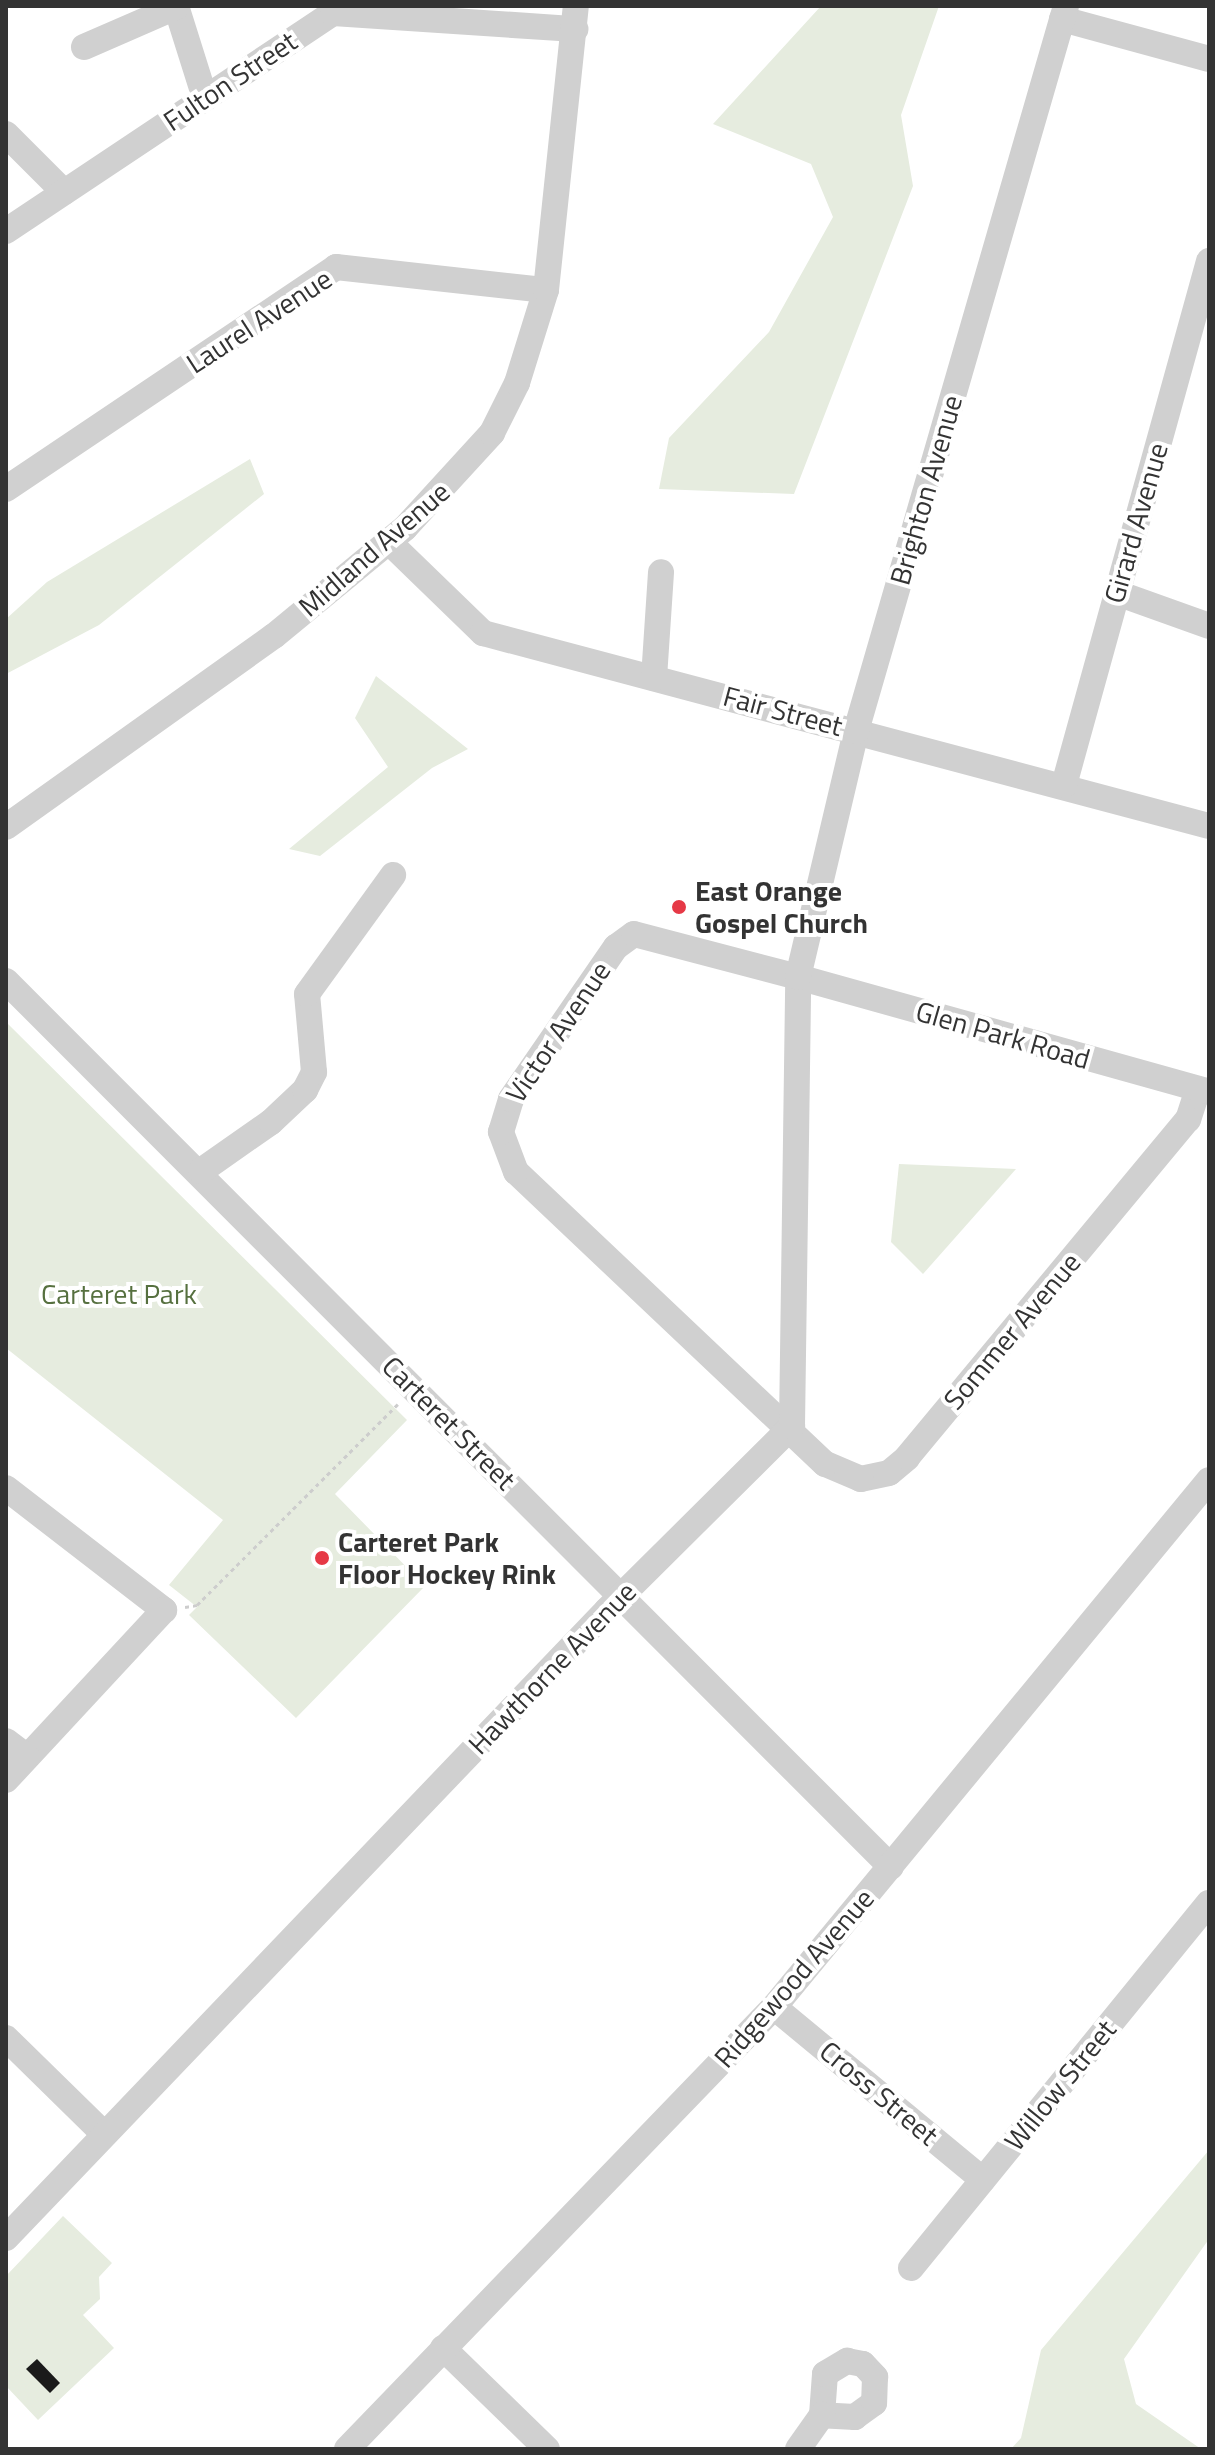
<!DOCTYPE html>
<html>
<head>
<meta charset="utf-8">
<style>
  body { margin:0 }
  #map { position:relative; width:1215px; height:2455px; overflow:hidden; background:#fff; font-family:"Titillium Web",sans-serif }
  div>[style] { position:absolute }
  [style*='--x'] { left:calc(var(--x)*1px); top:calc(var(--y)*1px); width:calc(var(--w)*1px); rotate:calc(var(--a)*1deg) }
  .green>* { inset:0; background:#e6ecdf }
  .building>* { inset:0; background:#1a1a1a }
  .path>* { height:3px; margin-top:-1.5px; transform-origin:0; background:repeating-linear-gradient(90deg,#cdcdcd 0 4px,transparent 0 8px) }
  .minor>* { height:26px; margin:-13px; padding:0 13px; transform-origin:13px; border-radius:13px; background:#d0d0d0 }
  .dots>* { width:22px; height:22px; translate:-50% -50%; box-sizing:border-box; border:4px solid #fff; border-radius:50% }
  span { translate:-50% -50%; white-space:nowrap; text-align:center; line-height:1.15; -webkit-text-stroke:8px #fff; paint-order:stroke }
  .street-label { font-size:28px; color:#333 }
  .poi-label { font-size:28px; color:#333; font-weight:700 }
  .left { translate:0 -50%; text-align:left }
  .park-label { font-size:28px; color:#56703f }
  .frame { position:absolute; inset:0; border:8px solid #333; pointer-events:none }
</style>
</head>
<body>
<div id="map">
  <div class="green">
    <div style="clip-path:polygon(821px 6px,939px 6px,901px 115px,913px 186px,794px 494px,659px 489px,669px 438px,769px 332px,833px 217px,811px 164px,713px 124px)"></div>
    <div style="clip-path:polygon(250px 459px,264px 494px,99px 625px,6px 674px,6px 619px,47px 582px)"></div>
    <div style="clip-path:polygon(376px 676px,468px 749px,432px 768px,320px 856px,289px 849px,388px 767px,355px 718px)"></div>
    <div style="clip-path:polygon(8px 1024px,407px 1420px,335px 1494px,425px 1586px,296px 1718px,189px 1615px,197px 1607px,169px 1585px,223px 1520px,6px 1348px)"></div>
    <div style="clip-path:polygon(899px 1164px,1016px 1169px,923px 1274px,891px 1242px)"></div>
    <div style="clip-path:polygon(1209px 2150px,1209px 2239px,1124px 2359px,1136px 2404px,1201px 2449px,1011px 2449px,1021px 2438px,1041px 2350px)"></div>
    <div style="clip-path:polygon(63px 2216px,112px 2263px,99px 2277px,100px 2299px,83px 2315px,114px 2348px,38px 2420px,6px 2386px,6px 2276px)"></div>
  </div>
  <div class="building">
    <div style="clip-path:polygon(37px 2359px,60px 2383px,50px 2393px,26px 2369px)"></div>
  </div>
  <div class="path">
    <div style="--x:185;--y:1607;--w:12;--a:-9"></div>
    <div style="--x:197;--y:1605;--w:284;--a:-45"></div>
  </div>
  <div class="minor">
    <div style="--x:176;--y:6;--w:96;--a:72.5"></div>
    <div style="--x:1062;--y:19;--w:152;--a:15.2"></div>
    <div style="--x:84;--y:47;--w:100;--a:-23.5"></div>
    <div style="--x:6;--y:134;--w:82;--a:45"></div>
    <div style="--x:6;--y:231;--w:393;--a:-33.7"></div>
    <div style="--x:333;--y:13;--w:243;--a:3.8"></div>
    <div style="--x:6;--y:489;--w:398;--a:-33.9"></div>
    <div style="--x:336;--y:267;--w:211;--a:6.3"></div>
    <div style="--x:389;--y:542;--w:131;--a:44.1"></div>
    <div style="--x:483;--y:633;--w:751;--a:14.89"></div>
    <div style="--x:1117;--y:593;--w:98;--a:19.7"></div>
    <div style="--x:654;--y:678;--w:106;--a:-86.2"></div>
    <div style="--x:1064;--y:785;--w:544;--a:-74.53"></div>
    <div style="--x:6;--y:827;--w:329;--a:-35.5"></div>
    <div style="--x:274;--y:636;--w:170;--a:-39.5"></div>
    <div style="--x:405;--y:528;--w:129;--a:-47.5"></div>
    <div style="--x:492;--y:433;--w:56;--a:-63.4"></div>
    <div style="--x:517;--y:383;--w:97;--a:-72.7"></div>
    <div style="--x:546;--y:290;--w:286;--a:-84"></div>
    <div style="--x:6;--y:981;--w:1252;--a:45.03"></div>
    <div style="--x:1198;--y:1089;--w:32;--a:108"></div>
    <div style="--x:1188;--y:1119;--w:440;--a:129.7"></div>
    <div style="--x:907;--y:1458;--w:23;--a:140"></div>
    <div style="--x:889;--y:1473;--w:29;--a:168"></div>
    <div style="--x:861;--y:1479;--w:39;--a:-157"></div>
    <div style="--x:825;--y:1464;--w:425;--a:-136.6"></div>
    <div style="--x:516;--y:1172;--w:43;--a:-110.6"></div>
    <div style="--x:501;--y:1132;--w:34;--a:-73"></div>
    <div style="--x:511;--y:1099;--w:185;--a:-55.4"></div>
    <div style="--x:616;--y:947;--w:22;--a:-36"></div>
    <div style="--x:634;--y:934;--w:170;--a:14.7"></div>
    <div style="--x:798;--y:977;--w:427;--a:15.6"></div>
    <div style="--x:201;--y:1171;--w:85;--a:-35"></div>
    <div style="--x:271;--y:1122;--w:47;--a:-43.3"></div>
    <div style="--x:305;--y:1090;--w:20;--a:-63"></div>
    <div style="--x:314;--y:1072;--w:78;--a:-95.1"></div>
    <div style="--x:307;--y:994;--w:147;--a:-54.1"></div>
    <div style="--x:6;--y:1488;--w:200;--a:37.7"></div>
    <div style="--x:164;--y:1610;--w:232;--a:132.9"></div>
    <div style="--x:6;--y:1741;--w:26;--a:37"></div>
    <div style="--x:774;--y:2007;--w:271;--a:39.6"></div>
    <div style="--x:6;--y:2038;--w:137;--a:44.4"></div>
    <div style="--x:6;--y:2238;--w:869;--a:-46.26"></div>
    <div style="--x:607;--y:1610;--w:261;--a:-44.8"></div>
    <div style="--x:792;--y:1426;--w:449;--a:-89.2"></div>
    <div style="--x:798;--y:977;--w:253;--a:-76.7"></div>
    <div style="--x:856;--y:731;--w:755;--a:-73.85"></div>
    <div style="--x:911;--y:2268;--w:471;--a:-50.8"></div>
    <div style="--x:443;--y:2348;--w:145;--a:44.2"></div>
    <div style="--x:847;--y:2361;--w:16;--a:11"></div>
    <div style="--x:863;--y:2364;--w:18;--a:47"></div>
    <div style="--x:875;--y:2377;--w:26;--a:92"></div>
    <div style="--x:874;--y:2403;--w:24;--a:144"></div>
    <div style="--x:855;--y:2417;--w:33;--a:-177"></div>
    <div style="--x:822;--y:2415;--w:41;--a:-85.8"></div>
    <div style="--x:825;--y:2374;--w:26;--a:-31"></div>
    <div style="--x:347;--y:2449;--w:615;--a:-45.99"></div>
    <div style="--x:774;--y:2007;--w:683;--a:-50.46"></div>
    <div style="--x:798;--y:2449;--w:42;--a:-54.8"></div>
  </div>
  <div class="dots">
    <div style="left:679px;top:907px;background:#e63946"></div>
    <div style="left:322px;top:1558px;background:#e63946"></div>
  </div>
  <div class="street-label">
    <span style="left:230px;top:81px;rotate:-34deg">Fulton Street</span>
    <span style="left:259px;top:321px;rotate:-33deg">Laurel Avenue</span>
    <span style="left:926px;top:490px;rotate:-74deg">Brighton Avenue</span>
    <span style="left:1136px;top:523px;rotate:-74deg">Girard Avenue</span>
    <span style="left:374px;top:549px;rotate:-41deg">Midland Avenue</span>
    <span style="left:783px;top:711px;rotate:15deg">Fair Street</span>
    <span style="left:558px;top:1032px;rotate:-56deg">Victor Avenue</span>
    <span style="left:1003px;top:1035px;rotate:16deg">Glen Park Road</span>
    <span style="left:1012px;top:1331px;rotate:-50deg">Sommer Avenue</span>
    <span style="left:449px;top:1423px;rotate:45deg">Carteret Street</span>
    <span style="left:552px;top:1668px;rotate:-46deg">Hawthorne Avenue</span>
    <span style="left:794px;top:1978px;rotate:-49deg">Ridgewood Avenue</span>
    <span style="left:1060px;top:2085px;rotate:-51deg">Willow Street</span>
    <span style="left:879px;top:2093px;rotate:40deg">Cross Street</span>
  </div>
  <div class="poi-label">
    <span class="left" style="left:695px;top:907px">East Orange<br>Gospel Church</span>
    <span class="left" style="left:338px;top:1558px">Carteret Park<br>Floor Hockey Rink</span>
  </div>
  <div class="park-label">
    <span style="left:119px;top:1294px">Carteret Park</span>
  </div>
  <div class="frame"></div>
</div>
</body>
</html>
